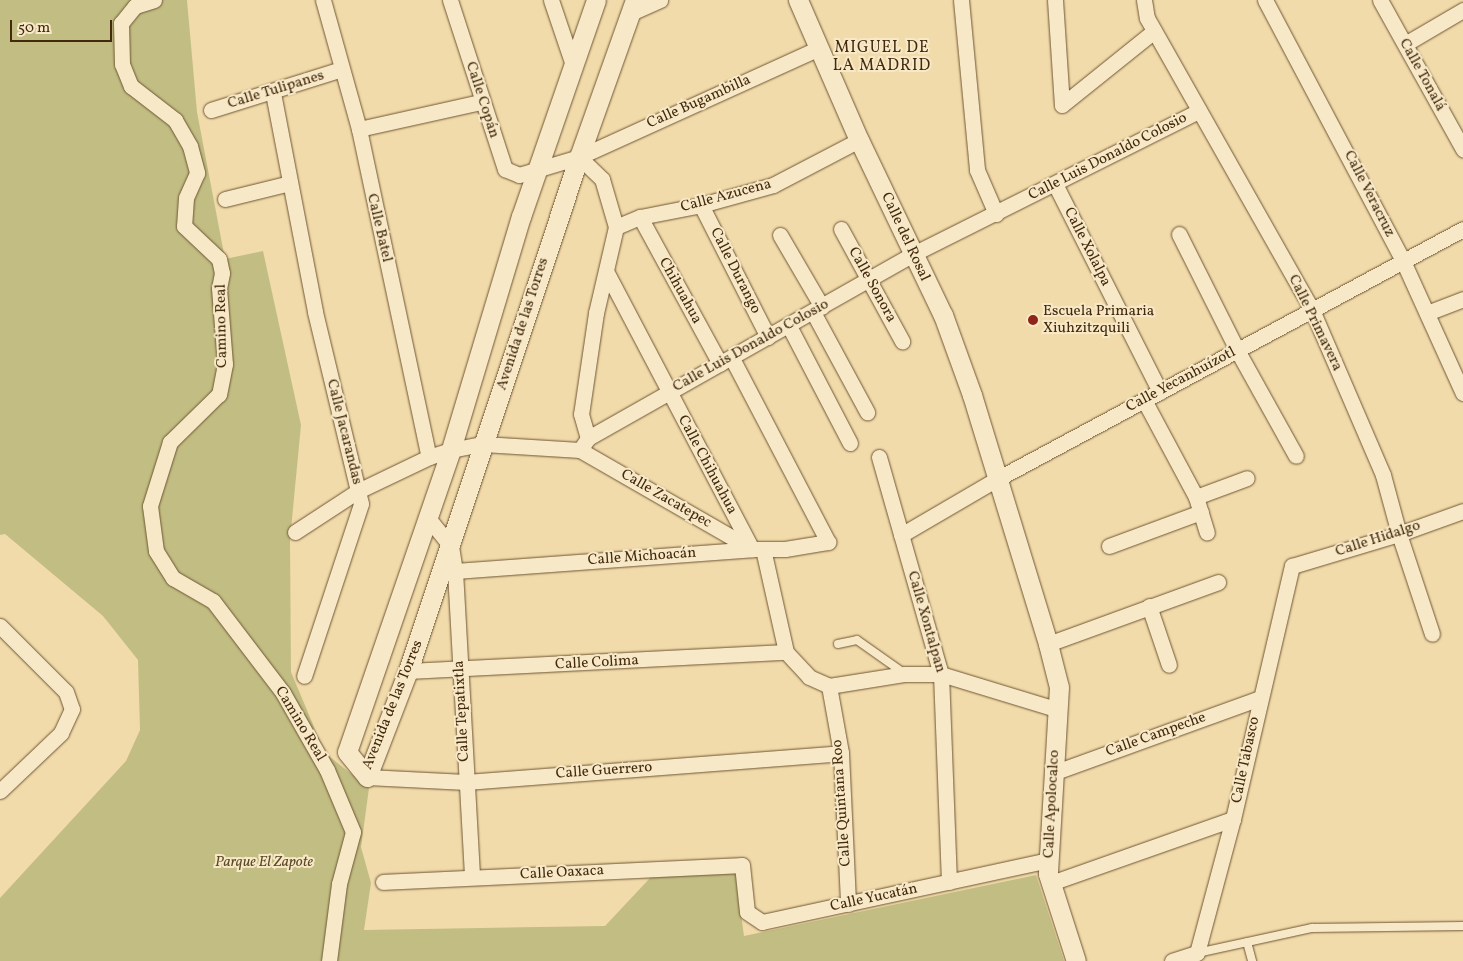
<!DOCTYPE html>
<html>
<head>
<meta charset="utf-8">
<style>
  body { margin:0 }
  #map { position:relative; width:1463px; height:961px; overflow:hidden; background:#f2dbaa; font-family:Vollkorn,serif }
  div>[style] { position:absolute }
  [style*='--x'] { left:calc(var(--x)*1px); top:calc(var(--y)*1px); width:calc(var(--w)*1px); rotate:calc(var(--a)*1deg) }
  .green>* { inset:0; background:#c2be83 }
  .roads { filter:drop-shadow(0 0 1px #6f5634) drop-shadow(0 0 1px #6f5634) }
  .service>* { height:8px; margin:-4px; padding:0 4px; transform-origin:4px; border-radius:4px; background:#f7e8c8 }
  .minor>* { height:15px; margin:-7.5px; padding:0 7.5px; transform-origin:7.5px; border-radius:7.5px; background:#f7e8c8 }
  .tertiary>* { height:19px; margin:-9.5px; padding:0 9.5px; transform-origin:9.5px; border-radius:9.5px; background:#f7e8c8 }
  .dots>* { width:14px; height:14px; translate:-50% -50%; box-sizing:border-box; border:2px solid #f7e8c8; border-radius:50% }
  span { translate:-50% -50%; white-space:nowrap; text-align:center; line-height:1.15; -webkit-text-stroke:4px #f7e8c8; paint-order:stroke }
  .street-label { font-size:15px; color:#432a0c }
  .poi-label { font-size:15px; color:#432a0c }
  .left { translate:0 -50%; text-align:left }
  .park-label { font-size:15px; color:#5c4824; font-style:italic }
  .neighbourhood-label { font-size:16px; color:#432a0c; letter-spacing:1px }
  .scale { position:absolute; left:10px; top:20px; width:102px; height:22px; box-sizing:border-box; border:2px solid #432a0c; border-top:0; padding-left:6px; font-size:15px; line-height:18px; white-space:nowrap; color:#432a0c; -webkit-text-stroke:4px #f7e8c8; paint-order:stroke }
</style>
</head>
<body>
<div id="map">
  <div class="green">
    <div style="clip-path:polygon(0 0,187px 0,197px 112px,225px 259px,263px 251px,301px 425px,290px 540px,291px 672px,325px 753px,369px 788px,361px 847px,371px 883px,364px 930px,605px 926px,651px 877px,735px 870px,744px 936px,1036px 875px,1064px 961px,0 961px,0 898px,126px 761px,140px 730px,138px 660px,103px 616px,5px 534px,0 535px)"></div>
  </div>
  <div class="roads">
    <div class="service">
      <div style="--x:838;--y:644;--w:19;--a:-12"></div>
      <div style="--x:857;--y:640;--w:59;--a:35.3"></div>
      <div style="--x:1247;--y:942;--w:20;--a:75"></div>
      <div style="--x:1197;--y:953;--w:118;--a:-12.3"></div>
      <div style="--x:1312;--y:928;--w:151;--a:-0.8"></div>
    </div>
    <div class="minor">
      <div style="--x:154;--y:0;--w:20;--a:162"></div>
      <div style="--x:135;--y:6;--w:22;--a:129"></div>
      <div style="--x:121;--y:23;--w:41;--a:88.6"></div>
      <div style="--x:122;--y:64;--w:24;--a:68"></div>
      <div style="--x:131;--y:86;--w:56;--a:37.7"></div>
      <div style="--x:175;--y:120;--w:30;--a:60"></div>
      <div style="--x:190;--y:146;--w:28;--a:75"></div>
      <div style="--x:197;--y:173;--w:27;--a:114"></div>
      <div style="--x:186;--y:198;--w:28;--a:94"></div>
      <div style="--x:184;--y:226;--w:48;--a:43.3"></div>
      <div style="--x:219;--y:259;--w:14;--a:78"></div>
      <div style="--x:222;--y:273;--w:15;--a:101"></div>
      <div style="--x:219;--y:288;--w:76;--a:85.5"></div>
      <div style="--x:225;--y:364;--w:31;--a:101"></div>
      <div style="--x:219;--y:394;--w:69;--a:135.6"></div>
      <div style="--x:170;--y:442;--w:67;--a:107.4"></div>
      <div style="--x:150;--y:506;--w:45;--a:82.4"></div>
      <div style="--x:156;--y:551;--w:32;--a:58"></div>
      <div style="--x:173;--y:578;--w:46;--a:29.9"></div>
      <div style="--x:213;--y:601;--w:116;--a:52.7"></div>
      <div style="--x:283;--y:693;--w:89;--a:60.3"></div>
      <div style="--x:327;--y:770;--w:67;--a:67.2"></div>
      <div style="--x:353;--y:832;--w:54;--a:105.1"></div>
      <div style="--x:339;--y:884;--w:78;--a:97.4"></div>
      <div style="--x:323;--y:0;--w:134;--a:74.4"></div>
      <div style="--x:359;--y:129;--w:335;--a:78"></div>
      <div style="--x:450;--y:0;--w:178;--a:72"></div>
      <div style="--x:505;--y:169;--w:15;--a:23"></div>
      <div style="--x:519;--y:175;--w:63;--a:-16.7"></div>
      <div style="--x:579;--y:157;--w:264;--a:-24.4"></div>
      <div style="--x:551;--y:0;--w:69;--a:71.3"></div>
      <div style="--x:961;--y:0;--w:171;--a:84.6"></div>
      <div style="--x:977;--y:170;--w:48;--a:66.6"></div>
      <div style="--x:1055;--y:0;--w:105;--a:86.2"></div>
      <div style="--x:1144;--y:0;--w:18;--a:81"></div>
      <div style="--x:1147;--y:18;--w:335;--a:60.5"></div>
      <div style="--x:1312;--y:310;--w:180;--a:66.7"></div>
      <div style="--x:1383;--y:475;--w:61;--a:74.8"></div>
      <div style="--x:1399;--y:534;--w:105;--a:71.7"></div>
      <div style="--x:1265;--y:0;--w:295;--a:62.1"></div>
      <div style="--x:1403;--y:261;--w:145;--a:65.6"></div>
      <div style="--x:1380;--y:0;--w:171;--a:60.9"></div>
      <div style="--x:631;--y:13;--w:32;--a:-24"></div>
      <div style="--x:1405;--y:44;--w:67;--a:-30.4"></div>
      <div style="--x:273;--y:93;--w:223;--a:79.1"></div>
      <div style="--x:315;--y:312;--w:197;--a:76.5"></div>
      <div style="--x:361;--y:504;--w:181;--a:108.3"></div>
      <div style="--x:1062;--y:105;--w:118;--a:-38.8"></div>
      <div style="--x:211;--y:110;--w:137;--a:-17.4"></div>
      <div style="--x:359;--y:129;--w:125;--a:-12.5"></div>
      <div style="--x:579;--y:157;--w:32;--a:44"></div>
      <div style="--x:602;--y:179;--w:50;--a:73.7"></div>
      <div style="--x:616;--y:227;--w:88;--a:103.1"></div>
      <div style="--x:596;--y:313;--w:102;--a:98.4"></div>
      <div style="--x:581;--y:414;--w:25;--a:74"></div>
      <div style="--x:1055;--y:184;--w:233;--a:63.2"></div>
      <div style="--x:225;--y:199;--w:67;--a:-13.8"></div>
      <div style="--x:701;--y:205;--w:148;--a:63.1"></div>
      <div style="--x:640;--y:217;--w:167;--a:61.4"></div>
      <div style="--x:616;--y:227;--w:26;--a:-23"></div>
      <div style="--x:640;--y:217;--w:62;--a:-11.1"></div>
      <div style="--x:701;--y:205;--w:75;--a:-15.5"></div>
      <div style="--x:773;--y:185;--w:97;--a:-27.6"></div>
      <div style="--x:841;--y:229;--w:128;--a:61.4"></div>
      <div style="--x:1179;--y:234;--w:130;--a:63.4"></div>
      <div style="--x:1237;--y:350;--w:121;--a:60.9"></div>
      <div style="--x:780;--y:235;--w:83;--a:59.7"></div>
      <div style="--x:607;--y:273;--w:312;--a:62.3"></div>
      <div style="--x:813;--y:312;--w:114;--a:61.6"></div>
      <div style="--x:1427;--y:313;--w:39;--a:-21"></div>
      <div style="--x:789;--y:326;--w:132;--a:62.5"></div>
      <div style="--x:1144;--y:400;--w:110;--a:61.8"></div>
      <div style="--x:1196;--y:497;--w:37;--a:73"></div>
      <div style="--x:580;--y:450;--w:198;--a:29.9"></div>
      <div style="--x:879;--y:457;--w:226;--a:74.1"></div>
      <div style="--x:941;--y:674;--w:208;--a:87.8"></div>
      <div style="--x:1196;--y:497;--w:54;--a:-20.4"></div>
      <div style="--x:428;--y:518;--w:36;--a:51"></div>
      <div style="--x:451;--y:546;--w:25;--a:81"></div>
      <div style="--x:455;--y:571;--w:306;--a:86.8"></div>
      <div style="--x:295;--y:532;--w:75;--a:-33.1"></div>
      <div style="--x:358;--y:491;--w:79;--a:-25.6"></div>
      <div style="--x:429;--y:457;--w:23;--a:-18"></div>
      <div style="--x:451;--y:450;--w:33;--a:-11"></div>
      <div style="--x:483;--y:444;--w:97;--a:3.5"></div>
      <div style="--x:580;--y:450;--w:14;--a:-56"></div>
      <div style="--x:588;--y:438;--w:373;--a:-29.5"></div>
      <div style="--x:913;--y:254;--w:320;--a:-26.6"></div>
      <div style="--x:901;--y:535;--w:111;--a:-30.3"></div>
      <div style="--x:997;--y:479;--w:529;--a:-28.21"></div>
      <div style="--x:1109;--y:546;--w:98;--a:-20.3"></div>
      <div style="--x:763;--y:549;--w:106;--a:77.4"></div>
      <div style="--x:786;--y:652;--w:34;--a:47"></div>
      <div style="--x:809;--y:677;--w:22;--a:24"></div>
      <div style="--x:829;--y:686;--w:68;--a:79.8"></div>
      <div style="--x:841;--y:753;--w:151;--a:87.3"></div>
      <div style="--x:455;--y:571;--w:298;--a:-4.2"></div>
      <div style="--x:752;--y:549;--w:33;--a:0"></div>
      <div style="--x:785;--y:549;--w:44;--a:-9.2"></div>
      <div style="--x:828;--y:542;--w:208;--a:-117.6"></div>
      <div style="--x:1149;--y:606;--w:62;--a:71.3"></div>
      <div style="--x:0;--y:626;--w:93;--a:45"></div>
      <div style="--x:66;--y:692;--w:18;--a:71"></div>
      <div style="--x:72;--y:709;--w:26;--a:115"></div>
      <div style="--x:61;--y:733;--w:84;--a:136.4"></div>
      <div style="--x:1048;--y:644;--w:181;--a:-20"></div>
      <div style="--x:408;--y:671;--w:378;--a:-2.9"></div>
      <div style="--x:829;--y:686;--w:77;--a:-9"></div>
      <div style="--x:905;--y:674;--w:36;--a:0"></div>
      <div style="--x:941;--y:674;--w:123;--a:17"></div>
      <div style="--x:1053;--y:773;--w:220;--a:-19.9"></div>
      <div style="--x:367;--y:777;--w:99;--a:2.9"></div>
      <div style="--x:466;--y:782;--w:376;--a:-4.4"></div>
      <div style="--x:383;--y:882;--w:359;--a:-2.7"></div>
      <div style="--x:742;--y:865;--w:47;--a:83.9"></div>
      <div style="--x:747;--y:912;--w:18;--a:34"></div>
      <div style="--x:762;--y:922;--w:294;--a:-12.2"></div>
      <div style="--x:1051;--y:883;--w:193;--a:-19.4"></div>
      <div style="--x:1172;--y:961;--w:26;--a:-18"></div>
      <div style="--x:1197;--y:953;--w:139;--a:-75"></div>
      <div style="--x:1233;--y:819;--w:260;--a:-76.9"></div>
      <div style="--x:1292;--y:566;--w:112;--a:-16.7"></div>
      <div style="--x:1399;--y:534;--w:68;--a:-19.8"></div>
    </div>
    <div class="tertiary">
      <div style="--x:596;--y:0;--w:229;--a:109.1"></div>
      <div style="--x:521;--y:216;--w:244;--a:106.7"></div>
      <div style="--x:451;--y:450;--w:319;--a:109"></div>
      <div style="--x:347;--y:752;--w:32;--a:51"></div>
      <div style="--x:367;--y:777;--w:114;--a:-68.9"></div>
      <div style="--x:408;--y:671;--w:542;--a:-71.6"></div>
      <div style="--x:579;--y:157;--w:167;--a:-70.4"></div>
      <div style="--x:798;--y:0;--w:153;--a:66.5"></div>
      <div style="--x:859;--y:140;--w:194;--a:64.4"></div>
      <div style="--x:943;--y:315;--w:85;--a:70.1"></div>
      <div style="--x:972;--y:395;--w:260;--a:73"></div>
      <div style="--x:1048;--y:644;--w:44;--a:75.7"></div>
      <div style="--x:1059;--y:687;--w:187;--a:93.4"></div>
      <div style="--x:1048;--y:874;--w:91;--a:72.2"></div>
    </div>
  </div>
  <div class="dots">
    <div style="left:1033px;top:320px;background:#8f2418"></div>
  </div>
  <div class="street-label">
    <span style="left:1422px;top:75px;rotate:61deg">Calle Tonalá</span>
    <span style="left:276px;top:90px;rotate:-17deg">Calle Tulipanes</span>
    <span style="left:482px;top:100px;rotate:72deg">Calle Copán</span>
    <span style="left:699px;top:102px;rotate:-24deg">Calle Bugambilla</span>
    <span style="left:1108px;top:157px;rotate:-27deg">Calle Luis Donaldo Colosio</span>
    <span style="left:1369px;top:194px;rotate:63deg">Calle Veracruz</span>
    <span style="left:726px;top:196px;rotate:-15deg">Calle Azucena</span>
    <span style="left:379px;top:228px;rotate:77deg">Calle Batel</span>
    <span style="left:905px;top:237px;rotate:65deg">Calle del Rosal</span>
    <span style="left:1087px;top:247px;rotate:63deg">Calle Xolalpa</span>
    <span style="left:735px;top:271px;rotate:63deg">Calle Durango</span>
    <span style="left:872px;top:285px;rotate:61deg">Calle Sonora</span>
    <span style="left:680px;top:291px;rotate:61deg">Chihuahua</span>
    <span style="left:1315px;top:323px;rotate:64deg">Calle Primavera</span>
    <span style="left:523px;top:324px;rotate:-72deg">Avenida de las Torres</span>
    <span style="left:222px;top:326px;rotate:-91deg">Camino Real</span>
    <span style="left:751px;top:346px;rotate:-29deg">Calle Luis Donaldo Colosio</span>
    <span style="left:1181px;top:380px;rotate:-28deg">Calle Yecanhuízotl</span>
    <span style="left:344px;top:432px;rotate:76deg">Calle Jacarandas</span>
    <span style="left:707px;top:465px;rotate:62deg">Calle Chihuahua</span>
    <span style="left:666px;top:499px;rotate:30deg">Calle Zacatepec</span>
    <span style="left:1378px;top:539px;rotate:-18deg">Calle Hidalgo</span>
    <span style="left:642px;top:557px;rotate:-4deg">Calle Michoacán</span>
    <span style="left:926px;top:622px;rotate:74deg">Calle Xontalpan</span>
    <span style="left:597px;top:663px;rotate:-3deg">Calle Colima</span>
    <span style="left:393px;top:705px;rotate:-68deg">Avenida de las Torres</span>
    <span style="left:462px;top:711px;rotate:-93deg">Calle Tepatixtla</span>
    <span style="left:300px;top:724px;rotate:59deg">Camino Real</span>
    <span style="left:1156px;top:735px;rotate:-20deg">Calle Campeche</span>
    <span style="left:1246px;top:760px;rotate:-78deg">Calle Tabasco</span>
    <span style="left:604px;top:771px;rotate:-4deg">Calle Guerrero</span>
    <span style="left:842px;top:803px;rotate:-94deg">Calle Quintana Roo</span>
    <span style="left:1052px;top:804px;rotate:-87deg">Calle Apolocalco</span>
    <span style="left:562px;top:873px;rotate:-3deg">Calle Oaxaca</span>
    <span style="left:874px;top:898px;rotate:-12deg">Calle Yucatán</span>
  </div>
  <div class="poi-label">
    <span class="left" style="left:1043px;top:320px">Escuela Primaria<br>Xiuhzitzquili</span>
  </div>
  <div class="park-label">
    <span style="left:264px;top:863px">Parque El Zapote</span>
  </div>
  <div class="neighbourhood-label">
    <span style="left:882px;top:57px">MIGUEL DE<br>LA MADRID</span>
  </div>
  <div class="scale">50 m</div>
</div>
</body>
</html>
